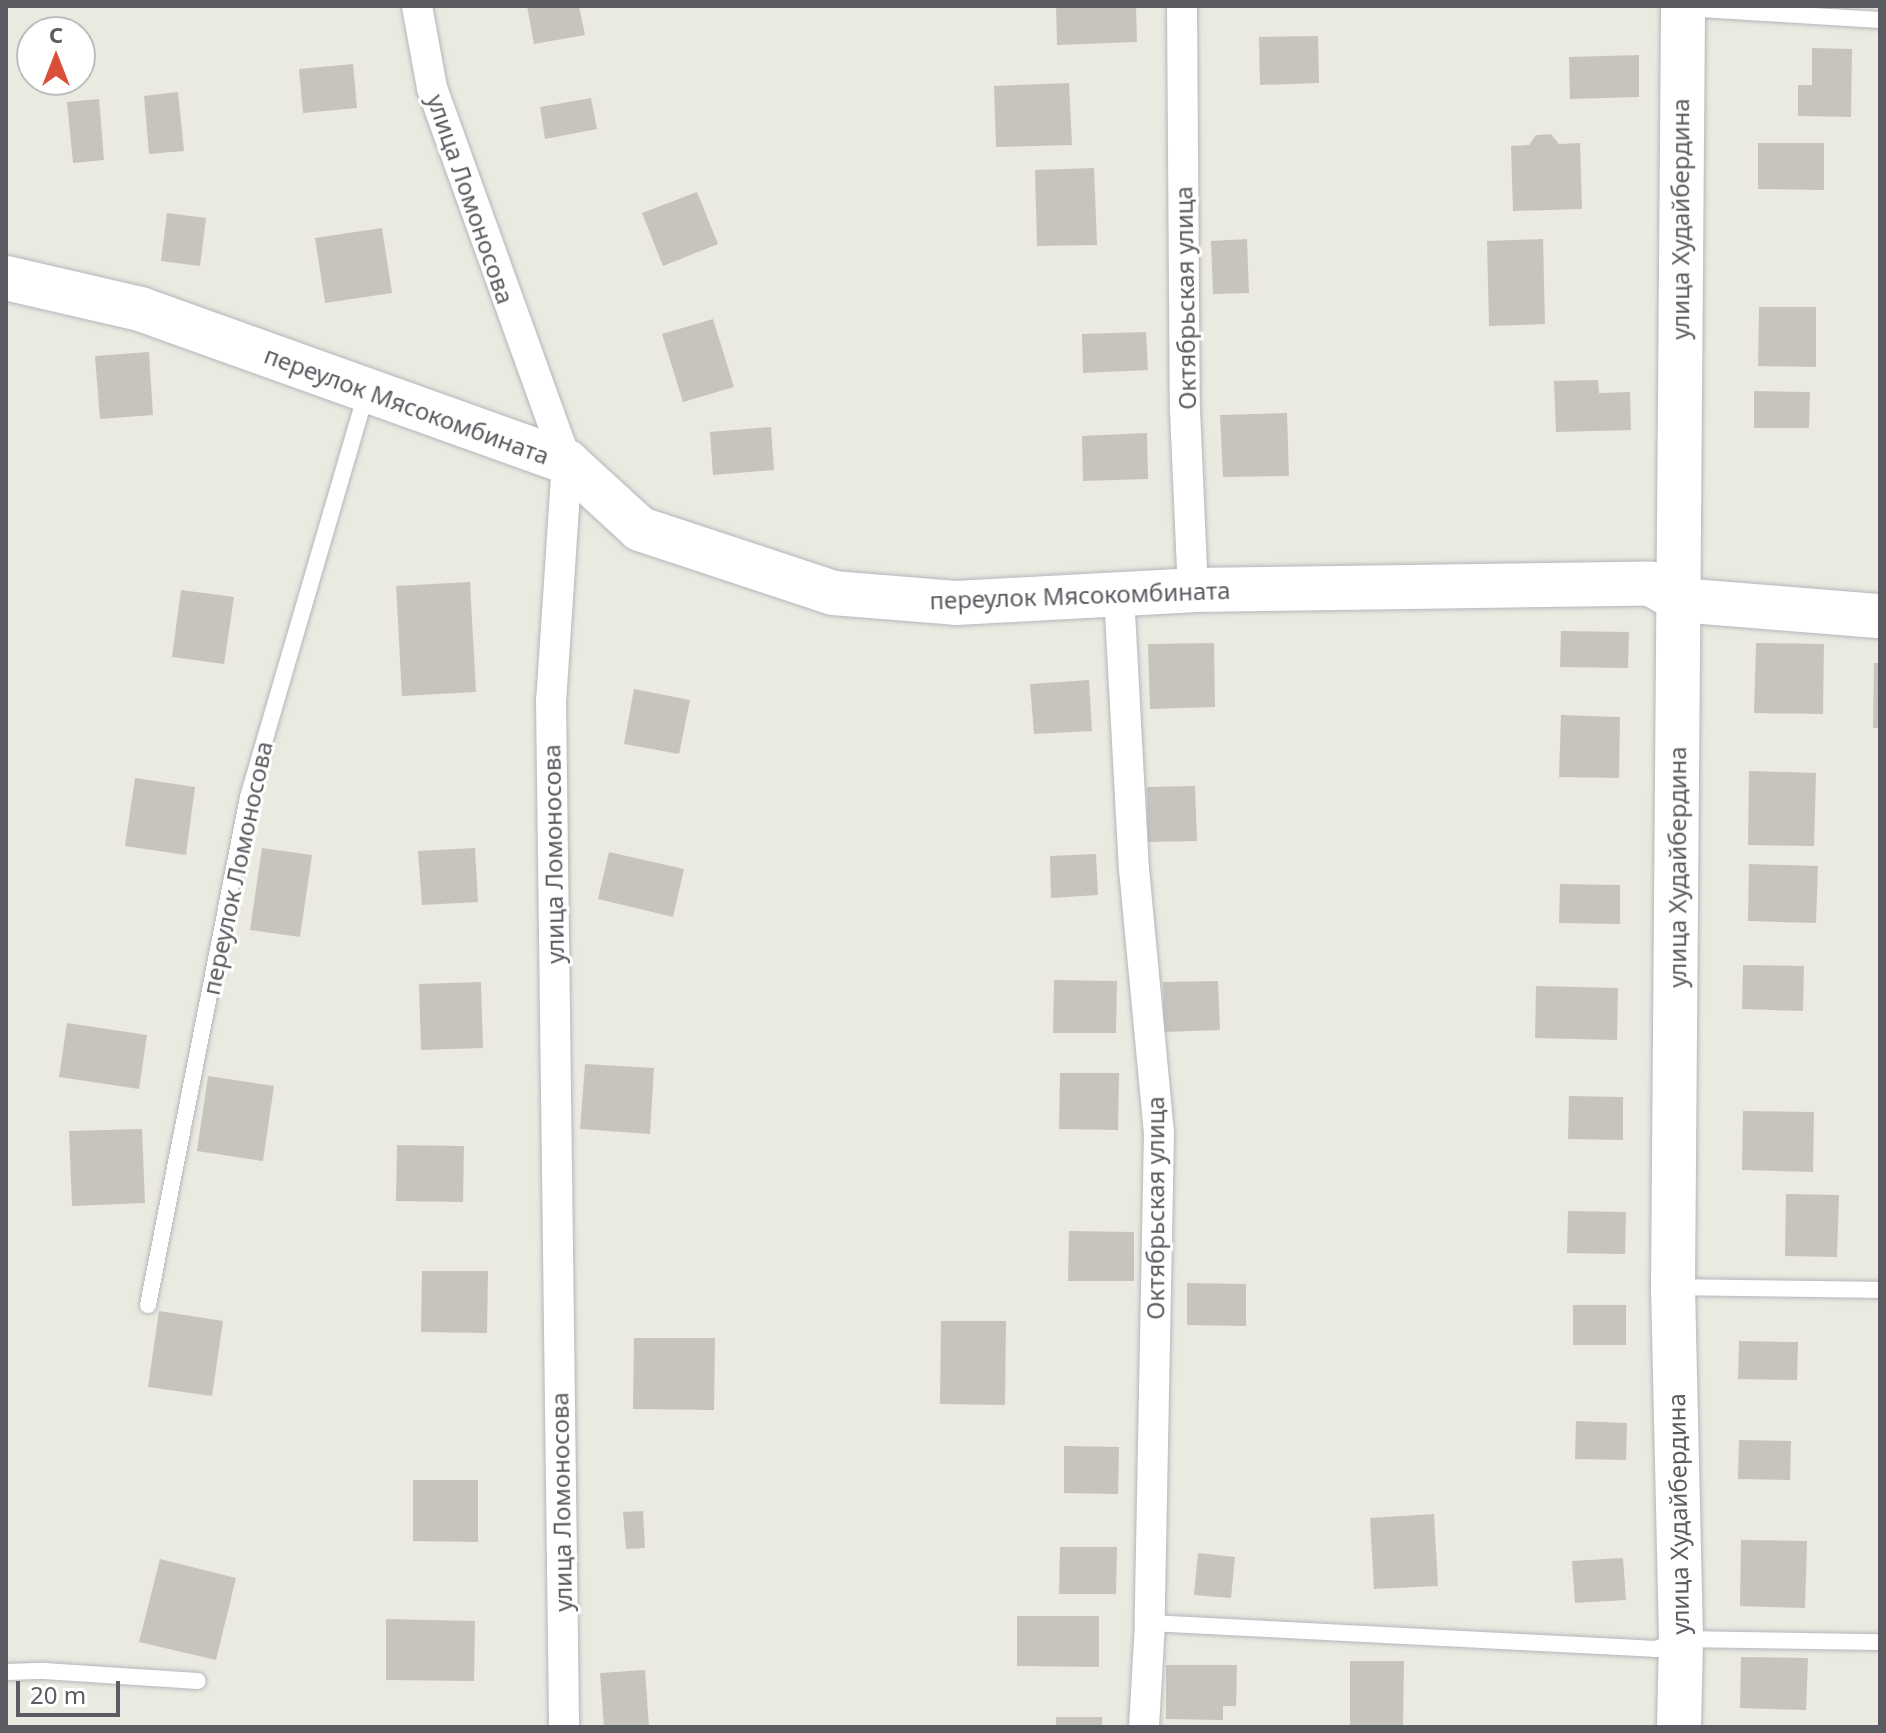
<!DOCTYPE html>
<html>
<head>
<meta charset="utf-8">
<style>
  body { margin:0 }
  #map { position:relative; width:1886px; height:1733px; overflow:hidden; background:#ebeae1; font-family:"Noto Sans",sans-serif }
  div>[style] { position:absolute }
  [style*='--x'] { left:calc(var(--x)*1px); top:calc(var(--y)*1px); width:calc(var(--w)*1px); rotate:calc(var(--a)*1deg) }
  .building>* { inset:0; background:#c7c4be }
  .roads { filter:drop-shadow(0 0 2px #b4b6bb) drop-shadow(0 0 2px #b4b6bb) }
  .lane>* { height:16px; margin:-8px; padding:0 8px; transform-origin:8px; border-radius:8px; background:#fff }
  .street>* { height:30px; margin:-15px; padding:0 15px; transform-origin:15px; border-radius:15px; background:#fff }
  .secondary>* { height:44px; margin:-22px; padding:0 22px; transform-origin:22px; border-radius:22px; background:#fff }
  span { translate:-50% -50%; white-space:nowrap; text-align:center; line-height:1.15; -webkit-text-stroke:6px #fff; paint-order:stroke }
  .street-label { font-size:24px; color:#5a5c61 }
  .frame { position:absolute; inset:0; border:8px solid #5a5c61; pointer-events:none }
  .north { position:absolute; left:16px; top:16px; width:80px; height:80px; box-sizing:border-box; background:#fff; border:2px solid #bdbec0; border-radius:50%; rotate:0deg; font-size:22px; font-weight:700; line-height:32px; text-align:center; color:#5a5c61 }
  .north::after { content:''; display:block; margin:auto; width:28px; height:36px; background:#da4f39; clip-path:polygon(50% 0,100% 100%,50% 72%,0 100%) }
  .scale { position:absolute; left:16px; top:1681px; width:104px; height:36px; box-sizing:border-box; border:4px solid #5a5c61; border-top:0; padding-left:10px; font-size:24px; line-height:28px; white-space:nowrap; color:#5a5c61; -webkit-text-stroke:6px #fff; paint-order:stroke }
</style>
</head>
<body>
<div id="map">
  <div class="building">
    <div style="clip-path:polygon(527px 6px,579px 6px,585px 35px,534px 44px)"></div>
    <div style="clip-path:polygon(1056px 6px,1136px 6px,1137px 42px,1057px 45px)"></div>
    <div style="clip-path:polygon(1318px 36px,1319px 83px,1260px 85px,1259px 37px)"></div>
    <div style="clip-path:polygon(1812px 48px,1852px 49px,1851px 117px,1798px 116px,1798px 85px,1812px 85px)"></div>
    <div style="clip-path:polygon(1639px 55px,1639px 97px,1570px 99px,1569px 57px)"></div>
    <div style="clip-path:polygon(353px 64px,357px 108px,303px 113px,299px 69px)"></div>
    <div style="clip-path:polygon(1069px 83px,1072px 145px,996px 147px,994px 86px)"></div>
    <div style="clip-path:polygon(178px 92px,184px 151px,149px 154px,144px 96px)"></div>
    <div style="clip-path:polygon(591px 98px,597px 129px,545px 139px,540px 107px)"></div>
    <div style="clip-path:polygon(99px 99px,104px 160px,73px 163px,67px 102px)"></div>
    <div style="clip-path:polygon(1551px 134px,1559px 144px,1580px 143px,1582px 209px,1513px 211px,1511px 146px,1529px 145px,1536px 135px)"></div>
    <div style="clip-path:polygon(1758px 143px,1824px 143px,1824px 190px,1758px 189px)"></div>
    <div style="clip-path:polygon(1094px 168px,1097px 245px,1037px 246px,1035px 170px)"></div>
    <div style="clip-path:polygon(697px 192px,718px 244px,663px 266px,642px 213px)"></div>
    <div style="clip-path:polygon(167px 213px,206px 218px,200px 266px,161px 261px)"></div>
    <div style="clip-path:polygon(382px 228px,392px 293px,325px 303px,315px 238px)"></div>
    <div style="clip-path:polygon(1247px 239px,1249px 293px,1213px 294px,1211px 241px)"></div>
    <div style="clip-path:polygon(1543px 239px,1545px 324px,1489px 326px,1487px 241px)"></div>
    <div style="clip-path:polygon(1759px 307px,1816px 307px,1816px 367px,1758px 366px)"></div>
    <div style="clip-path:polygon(713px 319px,734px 387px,683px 402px,662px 334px)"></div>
    <div style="clip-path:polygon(1146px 332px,1148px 370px,1083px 373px,1082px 334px)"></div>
    <div style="clip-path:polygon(149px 352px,153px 415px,100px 419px,95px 356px)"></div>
    <div style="clip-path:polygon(1598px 380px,1599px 393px,1630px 392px,1631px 430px,1556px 432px,1554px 381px)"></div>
    <div style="clip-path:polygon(1754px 391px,1810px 392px,1809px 428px,1754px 428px)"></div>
    <div style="clip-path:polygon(1287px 413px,1289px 476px,1223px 477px,1220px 415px)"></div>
    <div style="clip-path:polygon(771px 427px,774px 470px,713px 475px,710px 432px)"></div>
    <div style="clip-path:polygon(1147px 433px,1148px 479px,1083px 481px,1082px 436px)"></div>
    <div style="clip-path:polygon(470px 582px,476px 692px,402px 696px,396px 586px)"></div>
    <div style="clip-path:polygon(181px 590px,234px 597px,224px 664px,172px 657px)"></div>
    <div style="clip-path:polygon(1561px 631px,1629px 632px,1628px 668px,1560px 667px)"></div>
    <div style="clip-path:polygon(1214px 643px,1215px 707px,1150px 709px,1148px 644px)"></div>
    <div style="clip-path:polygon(1756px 643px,1824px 644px,1823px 714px,1754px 713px)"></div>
    <div style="clip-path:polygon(1874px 663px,1880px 663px,1880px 728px,1873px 728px)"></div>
    <div style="clip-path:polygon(1089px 680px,1092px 731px,1034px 734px,1030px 684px)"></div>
    <div style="clip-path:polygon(634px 689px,690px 700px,679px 754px,624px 744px)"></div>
    <div style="clip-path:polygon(1561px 715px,1620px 717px,1619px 778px,1559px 777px)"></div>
    <div style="clip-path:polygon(1749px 771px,1816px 773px,1814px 846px,1748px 845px)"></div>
    <div style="clip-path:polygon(135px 778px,195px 787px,186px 855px,125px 846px)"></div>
    <div style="clip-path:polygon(1195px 786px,1197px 841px,1148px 842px,1147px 787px)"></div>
    <div style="clip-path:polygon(262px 848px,312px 855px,300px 937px,250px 930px)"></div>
    <div style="clip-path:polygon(475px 848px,478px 902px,422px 905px,418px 851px)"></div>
    <div style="clip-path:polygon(609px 852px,684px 869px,673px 917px,598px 899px)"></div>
    <div style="clip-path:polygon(1096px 854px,1098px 895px,1051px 898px,1050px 856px)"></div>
    <div style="clip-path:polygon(1749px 864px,1818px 866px,1816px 923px,1748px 921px)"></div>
    <div style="clip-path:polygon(1560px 884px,1620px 885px,1620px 924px,1559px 923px)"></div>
    <div style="clip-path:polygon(1743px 965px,1804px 966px,1803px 1011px,1742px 1009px)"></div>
    <div style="clip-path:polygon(1054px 980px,1117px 981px,1116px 1033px,1053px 1033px)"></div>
    <div style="clip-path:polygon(1218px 981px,1220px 1030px,1164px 1032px,1163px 982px)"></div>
    <div style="clip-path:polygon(481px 982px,483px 1048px,421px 1050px,419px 984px)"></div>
    <div style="clip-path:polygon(1536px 986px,1618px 988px,1617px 1040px,1535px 1038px)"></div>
    <div style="clip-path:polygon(67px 1023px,147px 1035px,139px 1089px,59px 1077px)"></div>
    <div style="clip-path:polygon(585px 1064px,654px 1068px,650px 1134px,580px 1129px)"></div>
    <div style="clip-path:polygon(1060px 1073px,1119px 1073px,1118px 1130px,1059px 1129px)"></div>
    <div style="clip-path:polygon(208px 1076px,274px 1086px,263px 1161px,197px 1151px)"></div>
    <div style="clip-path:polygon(1569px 1096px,1623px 1097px,1623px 1140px,1568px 1139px)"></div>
    <div style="clip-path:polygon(1743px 1111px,1814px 1112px,1813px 1172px,1742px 1170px)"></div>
    <div style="clip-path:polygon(142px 1129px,145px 1203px,72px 1206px,69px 1131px)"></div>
    <div style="clip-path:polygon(397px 1145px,464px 1146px,463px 1202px,396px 1201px)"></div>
    <div style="clip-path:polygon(1786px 1194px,1839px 1195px,1837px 1257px,1785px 1256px)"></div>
    <div style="clip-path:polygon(1568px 1211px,1626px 1212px,1625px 1254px,1567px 1253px)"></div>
    <div style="clip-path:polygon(1069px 1231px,1134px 1232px,1134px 1281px,1068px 1281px)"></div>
    <div style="clip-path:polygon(422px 1271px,488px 1271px,487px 1333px,421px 1332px)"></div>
    <div style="clip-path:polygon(1187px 1283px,1246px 1284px,1246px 1326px,1187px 1325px)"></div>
    <div style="clip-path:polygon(1573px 1305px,1626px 1305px,1626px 1345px,1573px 1345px)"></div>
    <div style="clip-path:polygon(159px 1311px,223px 1321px,212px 1396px,148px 1387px)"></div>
    <div style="clip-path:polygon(941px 1321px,1006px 1321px,1005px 1405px,940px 1404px)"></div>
    <div style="clip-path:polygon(634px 1338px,715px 1338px,714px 1410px,633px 1409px)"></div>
    <div style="clip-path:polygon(1739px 1341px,1798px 1342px,1797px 1380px,1738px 1379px)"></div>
    <div style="clip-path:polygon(1576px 1421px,1627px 1423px,1626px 1460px,1575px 1459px)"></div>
    <div style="clip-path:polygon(1739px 1440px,1791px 1441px,1790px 1480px,1738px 1479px)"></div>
    <div style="clip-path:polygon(1064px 1446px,1119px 1447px,1118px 1494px,1064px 1493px)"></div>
    <div style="clip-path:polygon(413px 1480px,478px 1480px,478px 1542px,413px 1541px)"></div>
    <div style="clip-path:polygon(643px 1511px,645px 1548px,626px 1549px,623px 1512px)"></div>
    <div style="clip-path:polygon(1434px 1514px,1438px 1586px,1374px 1589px,1370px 1518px)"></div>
    <div style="clip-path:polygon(1741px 1540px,1807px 1541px,1805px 1608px,1740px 1606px)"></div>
    <div style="clip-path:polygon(1060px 1547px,1117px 1547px,1116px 1594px,1059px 1594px)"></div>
    <div style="clip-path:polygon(1198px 1553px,1235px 1557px,1231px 1598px,1194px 1595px)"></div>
    <div style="clip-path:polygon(1623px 1558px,1626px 1600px,1575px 1603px,1572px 1561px)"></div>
    <div style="clip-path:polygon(160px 1559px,236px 1578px,216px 1660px,139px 1642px)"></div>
    <div style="clip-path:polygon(1017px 1616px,1099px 1616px,1099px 1667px,1017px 1666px)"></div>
    <div style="clip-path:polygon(386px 1619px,475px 1621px,474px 1681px,386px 1680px)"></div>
    <div style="clip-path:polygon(1741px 1657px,1808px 1658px,1806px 1710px,1740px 1708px)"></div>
    <div style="clip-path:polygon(1350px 1661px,1404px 1661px,1403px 1727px,1350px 1727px)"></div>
    <div style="clip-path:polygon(1166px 1665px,1237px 1665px,1236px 1706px,1223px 1706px,1223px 1720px,1166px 1719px)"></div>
    <div style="clip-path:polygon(645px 1670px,649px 1727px,604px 1727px,600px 1673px)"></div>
    <div style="clip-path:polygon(1056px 1717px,1102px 1717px,1102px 1727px,1056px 1727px)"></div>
  </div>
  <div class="roads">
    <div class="lane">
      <div style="--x:1684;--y:8;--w:196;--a:3.5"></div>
      <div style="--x:1675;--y:1287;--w:205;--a:0.8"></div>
      <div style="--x:148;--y:1305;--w:518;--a:-78.86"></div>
      <div style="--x:248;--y:797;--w:421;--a:-73.7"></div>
      <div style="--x:1150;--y:1623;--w:507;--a:2.94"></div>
      <div style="--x:1656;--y:1649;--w:27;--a:-22"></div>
      <div style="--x:1681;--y:1639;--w:199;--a:0.9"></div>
      <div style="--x:6;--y:1672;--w:38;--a:-2"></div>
      <div style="--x:44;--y:1671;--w:154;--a:3.7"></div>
    </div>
    <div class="street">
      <div style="--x:417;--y:6;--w:83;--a:79.6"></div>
      <div style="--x:432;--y:88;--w:398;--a:70.2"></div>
      <div style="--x:567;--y:462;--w:239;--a:93.8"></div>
      <div style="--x:551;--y:700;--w:1027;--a:89.27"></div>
      <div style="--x:1182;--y:6;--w:404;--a:89.6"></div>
      <div style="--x:1185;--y:410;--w:180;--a:87.5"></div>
      <div style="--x:1119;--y:594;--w:275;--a:86.9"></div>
      <div style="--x:1134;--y:869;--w:264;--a:84.6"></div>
      <div style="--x:1159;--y:1132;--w:491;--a:91.1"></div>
      <div style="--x:1150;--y:1623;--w:104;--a:93.3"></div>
    </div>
    <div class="secondary">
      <div style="--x:6;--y:278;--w:138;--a:13"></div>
      <div style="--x:140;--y:309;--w:454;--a:19.7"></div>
      <div style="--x:567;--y:462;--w:99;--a:42.5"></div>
      <div style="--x:640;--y:529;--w:203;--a:18.3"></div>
      <div style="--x:833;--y:593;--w:123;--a:4.6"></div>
      <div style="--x:956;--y:603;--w:237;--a:-3.1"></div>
      <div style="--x:1193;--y:590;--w:458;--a:-0.8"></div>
      <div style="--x:1651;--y:584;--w:32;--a:30"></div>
      <div style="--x:1679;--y:600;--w:202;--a:4.6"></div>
      <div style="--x:1679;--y:1727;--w:88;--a:-88.7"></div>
      <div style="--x:1681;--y:1639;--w:352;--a:-91.3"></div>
      <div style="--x:1673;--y:1287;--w:1281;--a:-89.55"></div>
    </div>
  </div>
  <div class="street-label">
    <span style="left:471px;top:199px;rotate:71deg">улица Ломоносова</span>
    <span style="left:1680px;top:219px;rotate:-90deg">улица Худайбердина</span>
    <span style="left:1185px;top:298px;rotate:-91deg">Октябрьская улица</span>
    <span style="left:407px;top:405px;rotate:20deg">переулок Мясокомбината</span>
    <span style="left:1080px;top:595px;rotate:-2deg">переулок Мясокомбината</span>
    <span style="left:553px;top:854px;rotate:-91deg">улица Ломоносова</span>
    <span style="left:1677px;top:867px;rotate:-90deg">улица Худайбердина</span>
    <span style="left:237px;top:868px;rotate:-78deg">переулок Ломоносова</span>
    <span style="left:1155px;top:1208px;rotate:-90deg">Октябрьская улица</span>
    <span style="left:561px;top:1502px;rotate:-91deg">улица Ломоносова</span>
    <span style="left:1678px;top:1514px;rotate:-91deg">улица Худайбердина</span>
  </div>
  <div class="frame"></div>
  <div class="north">С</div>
  <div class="scale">20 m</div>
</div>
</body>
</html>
